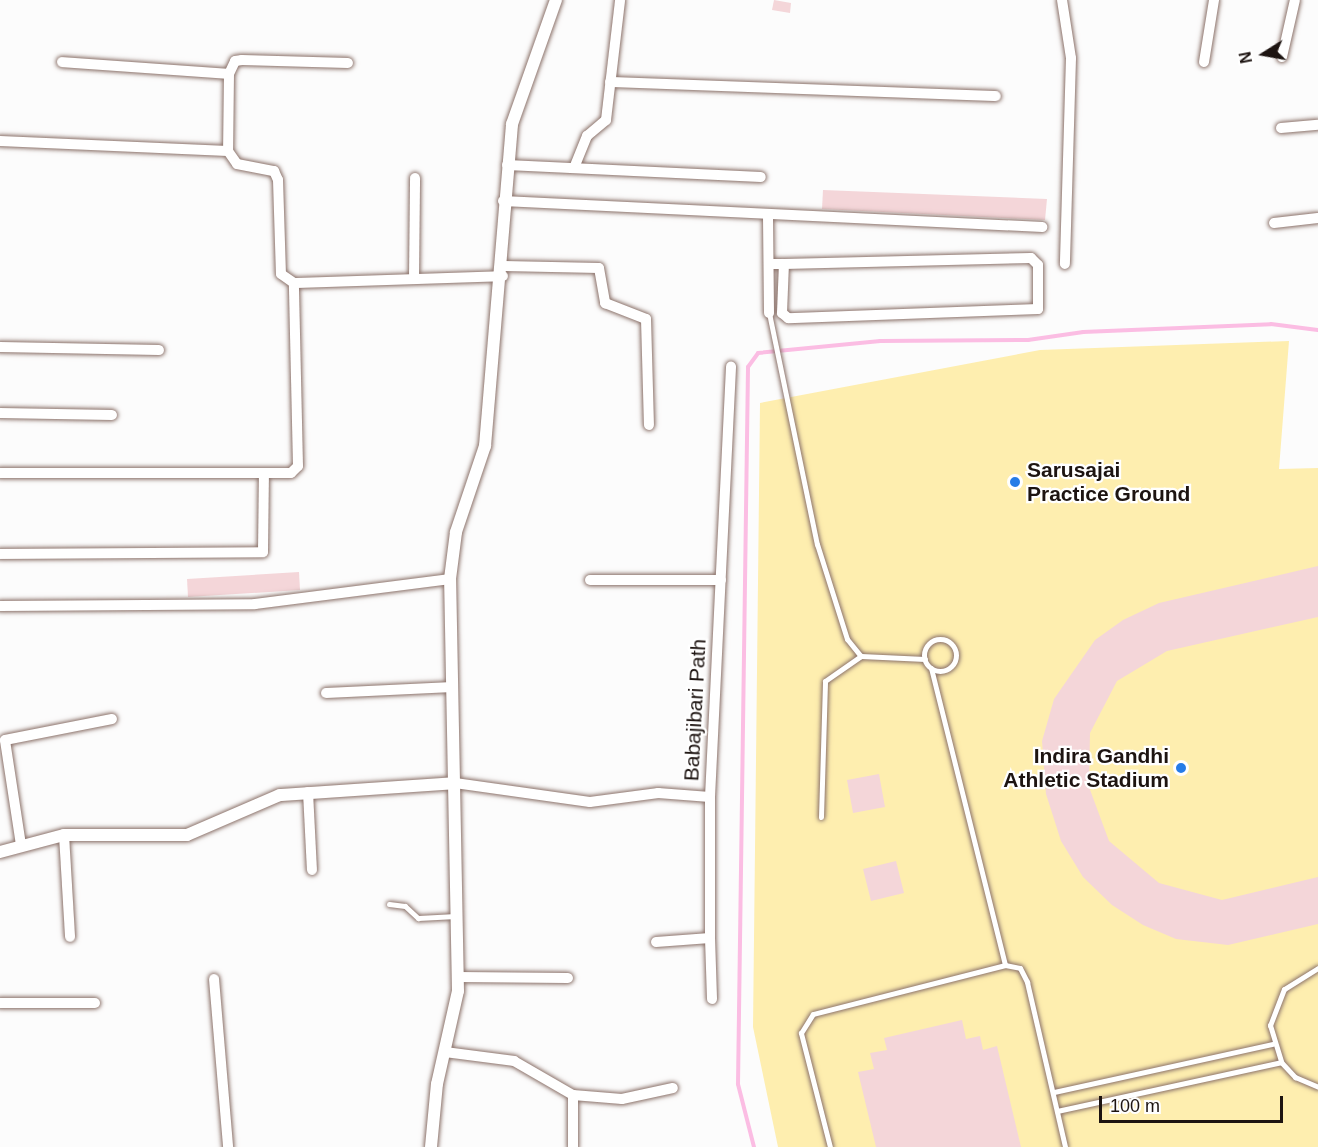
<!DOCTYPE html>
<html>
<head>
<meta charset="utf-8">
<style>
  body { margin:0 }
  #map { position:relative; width:1318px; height:1147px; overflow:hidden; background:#fcfcfc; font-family:Helvetica,sans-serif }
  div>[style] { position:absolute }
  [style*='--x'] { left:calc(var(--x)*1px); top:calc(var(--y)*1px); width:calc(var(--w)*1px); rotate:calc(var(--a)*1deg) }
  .green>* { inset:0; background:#feeeaf }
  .stream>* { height:4px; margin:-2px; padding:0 2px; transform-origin:2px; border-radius:2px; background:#fbbde3 }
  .building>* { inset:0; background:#f4d6d9 }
  .roads { filter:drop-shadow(0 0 2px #8c736b) drop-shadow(0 0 2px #8c736b) }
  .service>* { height:5px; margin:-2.5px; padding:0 2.5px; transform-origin:2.5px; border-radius:2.5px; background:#fff }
  .service>.ring { margin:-2.5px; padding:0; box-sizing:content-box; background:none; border:5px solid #fff; border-radius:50% }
  .minor>* { height:10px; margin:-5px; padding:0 5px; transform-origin:5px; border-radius:5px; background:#fff }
  .tertiary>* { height:12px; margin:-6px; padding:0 6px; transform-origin:6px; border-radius:6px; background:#fff }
  .dots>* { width:16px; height:16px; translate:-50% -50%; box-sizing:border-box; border:3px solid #fff; border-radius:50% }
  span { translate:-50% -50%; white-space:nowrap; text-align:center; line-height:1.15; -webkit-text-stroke:4.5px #fff; paint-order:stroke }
  .poi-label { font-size:21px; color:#1d1411; font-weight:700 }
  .left { translate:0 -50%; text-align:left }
  .right { translate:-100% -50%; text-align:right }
  .street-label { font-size:21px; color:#1d1411 }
  .north { position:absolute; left:1234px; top:24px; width:60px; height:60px; -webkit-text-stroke:4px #fff; paint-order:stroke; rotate:259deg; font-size:16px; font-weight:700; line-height:24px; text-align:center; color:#1d1411 }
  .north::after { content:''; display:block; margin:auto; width:21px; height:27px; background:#1d1411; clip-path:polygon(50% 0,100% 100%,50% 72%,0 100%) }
  .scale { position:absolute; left:1099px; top:1096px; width:184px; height:27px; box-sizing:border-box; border:3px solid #1d1411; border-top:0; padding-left:8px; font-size:18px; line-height:21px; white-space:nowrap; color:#1d1411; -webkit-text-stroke:4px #fff; paint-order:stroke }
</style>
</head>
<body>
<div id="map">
  <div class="green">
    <div style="clip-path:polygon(1289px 341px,1279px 469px,1318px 468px,1318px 1147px,778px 1147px,753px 1027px,760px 403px,1040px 350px)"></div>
  </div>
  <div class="stream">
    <div style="--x:754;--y:1147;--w:65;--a:-104.3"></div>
    <div style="--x:738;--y:1084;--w:717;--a:-89.2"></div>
    <div style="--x:748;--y:367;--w:17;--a:-54"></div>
    <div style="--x:758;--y:353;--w:123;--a:-5.6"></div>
    <div style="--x:880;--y:341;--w:148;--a:-0.4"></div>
    <div style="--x:1028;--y:340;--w:56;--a:-8.3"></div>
    <div style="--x:1083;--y:332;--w:188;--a:-2.4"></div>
    <div style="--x:1271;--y:324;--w:47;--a:7.3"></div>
  </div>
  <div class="building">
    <div style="clip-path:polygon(774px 0,791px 3px,790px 13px,772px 10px)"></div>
    <div style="clip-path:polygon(823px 190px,1047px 199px,1045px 220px,822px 209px)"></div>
    <div style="clip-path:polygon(1318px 566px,1318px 617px,1167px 651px,1117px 681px,1090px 733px,1089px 787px,1109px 841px,1159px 883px,1222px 900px,1318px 877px,1318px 924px,1228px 945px,1176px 939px,1143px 925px,1112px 905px,1083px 877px,1061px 841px,1046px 794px,1042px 741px,1054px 699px,1095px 640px,1123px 620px,1159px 603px)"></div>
    <div style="clip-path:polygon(299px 572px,300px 590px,188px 597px,187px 579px)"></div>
    <div style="clip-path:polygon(879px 774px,885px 807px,853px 813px,847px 780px)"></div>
    <div style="clip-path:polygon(896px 861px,904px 893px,871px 901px,863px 869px)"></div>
    <div style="clip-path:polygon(962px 1020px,966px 1039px,980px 1036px,983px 1050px,997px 1046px,1021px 1147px,876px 1147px,858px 1072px,874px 1069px,870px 1053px,887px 1050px,884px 1038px)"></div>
  </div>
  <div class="roads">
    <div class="service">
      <div style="--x:769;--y:313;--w:236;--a:78.3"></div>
      <div style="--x:817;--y:544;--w:100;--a:72.5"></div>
      <div style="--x:847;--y:639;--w:22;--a:51"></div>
      <div style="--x:861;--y:656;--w:64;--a:2.7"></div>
      <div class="ring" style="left:924px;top:639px;width:27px;height:27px"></div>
      <div style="--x:931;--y:668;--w:306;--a:76"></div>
      <div style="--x:1005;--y:965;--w:15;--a:11"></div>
      <div style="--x:1020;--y:968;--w:16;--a:63"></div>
      <div style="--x:1027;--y:982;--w:169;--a:77"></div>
      <div style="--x:821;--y:817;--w:136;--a:-88.3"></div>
      <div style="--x:825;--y:681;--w:44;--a:-34.8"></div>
      <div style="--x:389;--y:904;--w:16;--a:7"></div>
      <div style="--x:405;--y:906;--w:18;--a:43"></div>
      <div style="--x:418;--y:918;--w:38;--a:-3"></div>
      <div style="--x:1318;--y:968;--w:40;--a:148"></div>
      <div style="--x:1284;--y:989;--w:39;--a:111"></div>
      <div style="--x:1270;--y:1025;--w:39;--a:73"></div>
      <div style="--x:1281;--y:1062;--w:21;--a:47"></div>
      <div style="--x:1295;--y:1077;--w:25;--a:23"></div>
      <div style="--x:1054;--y:1092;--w:224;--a:-12.4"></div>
      <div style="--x:1057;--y:1111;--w:229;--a:-12.3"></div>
      <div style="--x:830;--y:1147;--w:118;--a:-104.3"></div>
      <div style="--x:801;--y:1033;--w:22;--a:-58"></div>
      <div style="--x:813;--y:1014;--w:198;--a:-14.3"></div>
    </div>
    <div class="minor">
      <div style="--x:1062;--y:0;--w:59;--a:81.2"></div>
      <div style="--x:1071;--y:58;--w:206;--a:91.7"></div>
      <div style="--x:1282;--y:57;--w:58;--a:-77.2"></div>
      <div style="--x:62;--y:62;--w:167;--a:4.1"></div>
      <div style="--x:229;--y:74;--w:77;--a:90.7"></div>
      <div style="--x:1204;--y:62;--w:63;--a:-80.8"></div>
      <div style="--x:229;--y:74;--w:14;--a:-65"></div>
      <div style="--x:235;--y:61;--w:7;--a:-8"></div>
      <div style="--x:242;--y:60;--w:106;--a:1.6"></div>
      <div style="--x:610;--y:82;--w:386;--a:2.1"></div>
      <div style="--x:1281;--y:128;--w:37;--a:-5"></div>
      <div style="--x:0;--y:141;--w:228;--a:2.5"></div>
      <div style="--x:228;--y:151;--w:16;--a:55"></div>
      <div style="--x:237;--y:164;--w:38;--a:11"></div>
      <div style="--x:274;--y:171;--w:10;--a:66"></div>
      <div style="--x:278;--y:180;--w:94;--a:88.2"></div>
      <div style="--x:281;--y:274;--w:16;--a:35"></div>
      <div style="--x:507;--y:165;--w:254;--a:2.7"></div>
      <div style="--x:574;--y:168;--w:35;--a:-68"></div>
      <div style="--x:587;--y:136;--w:25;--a:-40"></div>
      <div style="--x:606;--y:120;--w:121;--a:-83.3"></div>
      <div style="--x:503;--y:201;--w:540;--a:2.76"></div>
      <div style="--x:768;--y:217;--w:96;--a:89.4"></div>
      <div style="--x:1274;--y:223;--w:44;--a:-6.5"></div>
      <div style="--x:769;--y:264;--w:15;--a:0"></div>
      <div style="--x:784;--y:264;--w:247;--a:-1.4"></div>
      <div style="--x:1031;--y:258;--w:10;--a:45"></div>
      <div style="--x:1038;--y:265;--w:44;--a:90"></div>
      <div style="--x:1038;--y:309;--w:250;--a:177.9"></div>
      <div style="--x:788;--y:318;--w:8;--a:-140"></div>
      <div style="--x:782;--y:313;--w:49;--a:-87.7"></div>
      <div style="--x:504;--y:266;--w:95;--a:1.2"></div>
      <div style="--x:599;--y:268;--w:36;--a:80"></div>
      <div style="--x:605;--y:303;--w:44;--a:21.3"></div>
      <div style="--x:646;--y:319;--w:106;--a:88.4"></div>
      <div style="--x:414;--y:279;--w:101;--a:-89.4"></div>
      <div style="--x:0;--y:347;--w:159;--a:1.1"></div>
      <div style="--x:0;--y:413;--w:112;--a:1"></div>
      <div style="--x:0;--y:473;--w:291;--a:0"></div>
      <div style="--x:291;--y:473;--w:10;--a:-45"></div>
      <div style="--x:298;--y:466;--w:183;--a:-91.3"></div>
      <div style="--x:294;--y:283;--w:209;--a:-1.9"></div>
      <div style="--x:0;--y:554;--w:263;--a:-0.4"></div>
      <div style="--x:263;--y:552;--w:79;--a:-89.3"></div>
      <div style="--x:590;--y:580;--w:131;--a:0"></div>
      <div style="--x:0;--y:606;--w:255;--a:-0.4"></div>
      <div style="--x:255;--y:604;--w:197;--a:-7.3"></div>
      <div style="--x:326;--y:693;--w:127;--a:-2.7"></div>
      <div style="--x:455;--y:783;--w:136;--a:8"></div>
      <div style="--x:590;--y:802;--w:69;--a:-7.5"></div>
      <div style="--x:658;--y:793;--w:52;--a:4.4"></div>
      <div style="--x:710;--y:797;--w:431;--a:-87.2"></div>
      <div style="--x:308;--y:792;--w:78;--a:87.1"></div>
      <div style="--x:64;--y:835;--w:102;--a:86.6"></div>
      <div style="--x:21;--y:845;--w:106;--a:-98.7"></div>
      <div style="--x:5;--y:740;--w:109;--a:-11.1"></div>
      <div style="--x:710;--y:938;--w:61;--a:88.1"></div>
      <div style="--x:656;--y:942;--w:54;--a:-4.2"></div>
      <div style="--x:710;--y:938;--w:141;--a:-90"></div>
      <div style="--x:458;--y:977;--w:110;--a:0.5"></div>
      <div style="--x:214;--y:979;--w:169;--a:85.2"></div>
      <div style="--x:0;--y:1003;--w:95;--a:0"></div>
      <div style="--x:445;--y:1052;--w:70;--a:7.4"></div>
      <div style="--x:514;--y:1061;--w:68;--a:30"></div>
      <div style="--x:573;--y:1095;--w:49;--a:4.7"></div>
      <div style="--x:622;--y:1099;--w:52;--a:-12.2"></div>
      <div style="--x:573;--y:1147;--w:52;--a:-90"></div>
    </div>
    <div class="tertiary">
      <div style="--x:0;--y:852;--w:66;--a:-14.9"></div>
      <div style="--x:64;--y:835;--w:123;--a:0"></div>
      <div style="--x:187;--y:835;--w:101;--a:-23.3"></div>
      <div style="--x:280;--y:795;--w:175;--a:-3.9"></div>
      <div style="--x:431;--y:1147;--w:63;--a:-84.6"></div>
      <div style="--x:437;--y:1084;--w:95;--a:-77.3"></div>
      <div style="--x:458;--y:991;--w:412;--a:-91.1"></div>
      <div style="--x:450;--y:579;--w:47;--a:-82.7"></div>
      <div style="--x:456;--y:532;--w:91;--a:-71.4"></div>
      <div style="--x:485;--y:446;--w:323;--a:-85.2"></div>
      <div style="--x:512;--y:124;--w:132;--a:-70.5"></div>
    </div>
  </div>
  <div class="dots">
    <div style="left:1015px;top:482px;background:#267ce7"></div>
    <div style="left:1181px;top:768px;background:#267ce7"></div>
  </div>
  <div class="poi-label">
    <span class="left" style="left:1027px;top:482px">Sarusajai<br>Practice Ground</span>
    <span class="right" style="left:1169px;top:768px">Indira Gandhi<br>Athletic Stadium</span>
  </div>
  <div class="street-label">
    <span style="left:695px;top:710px;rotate:-87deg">Babajibari Path</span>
  </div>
  <div class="north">N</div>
  <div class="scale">100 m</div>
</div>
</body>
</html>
